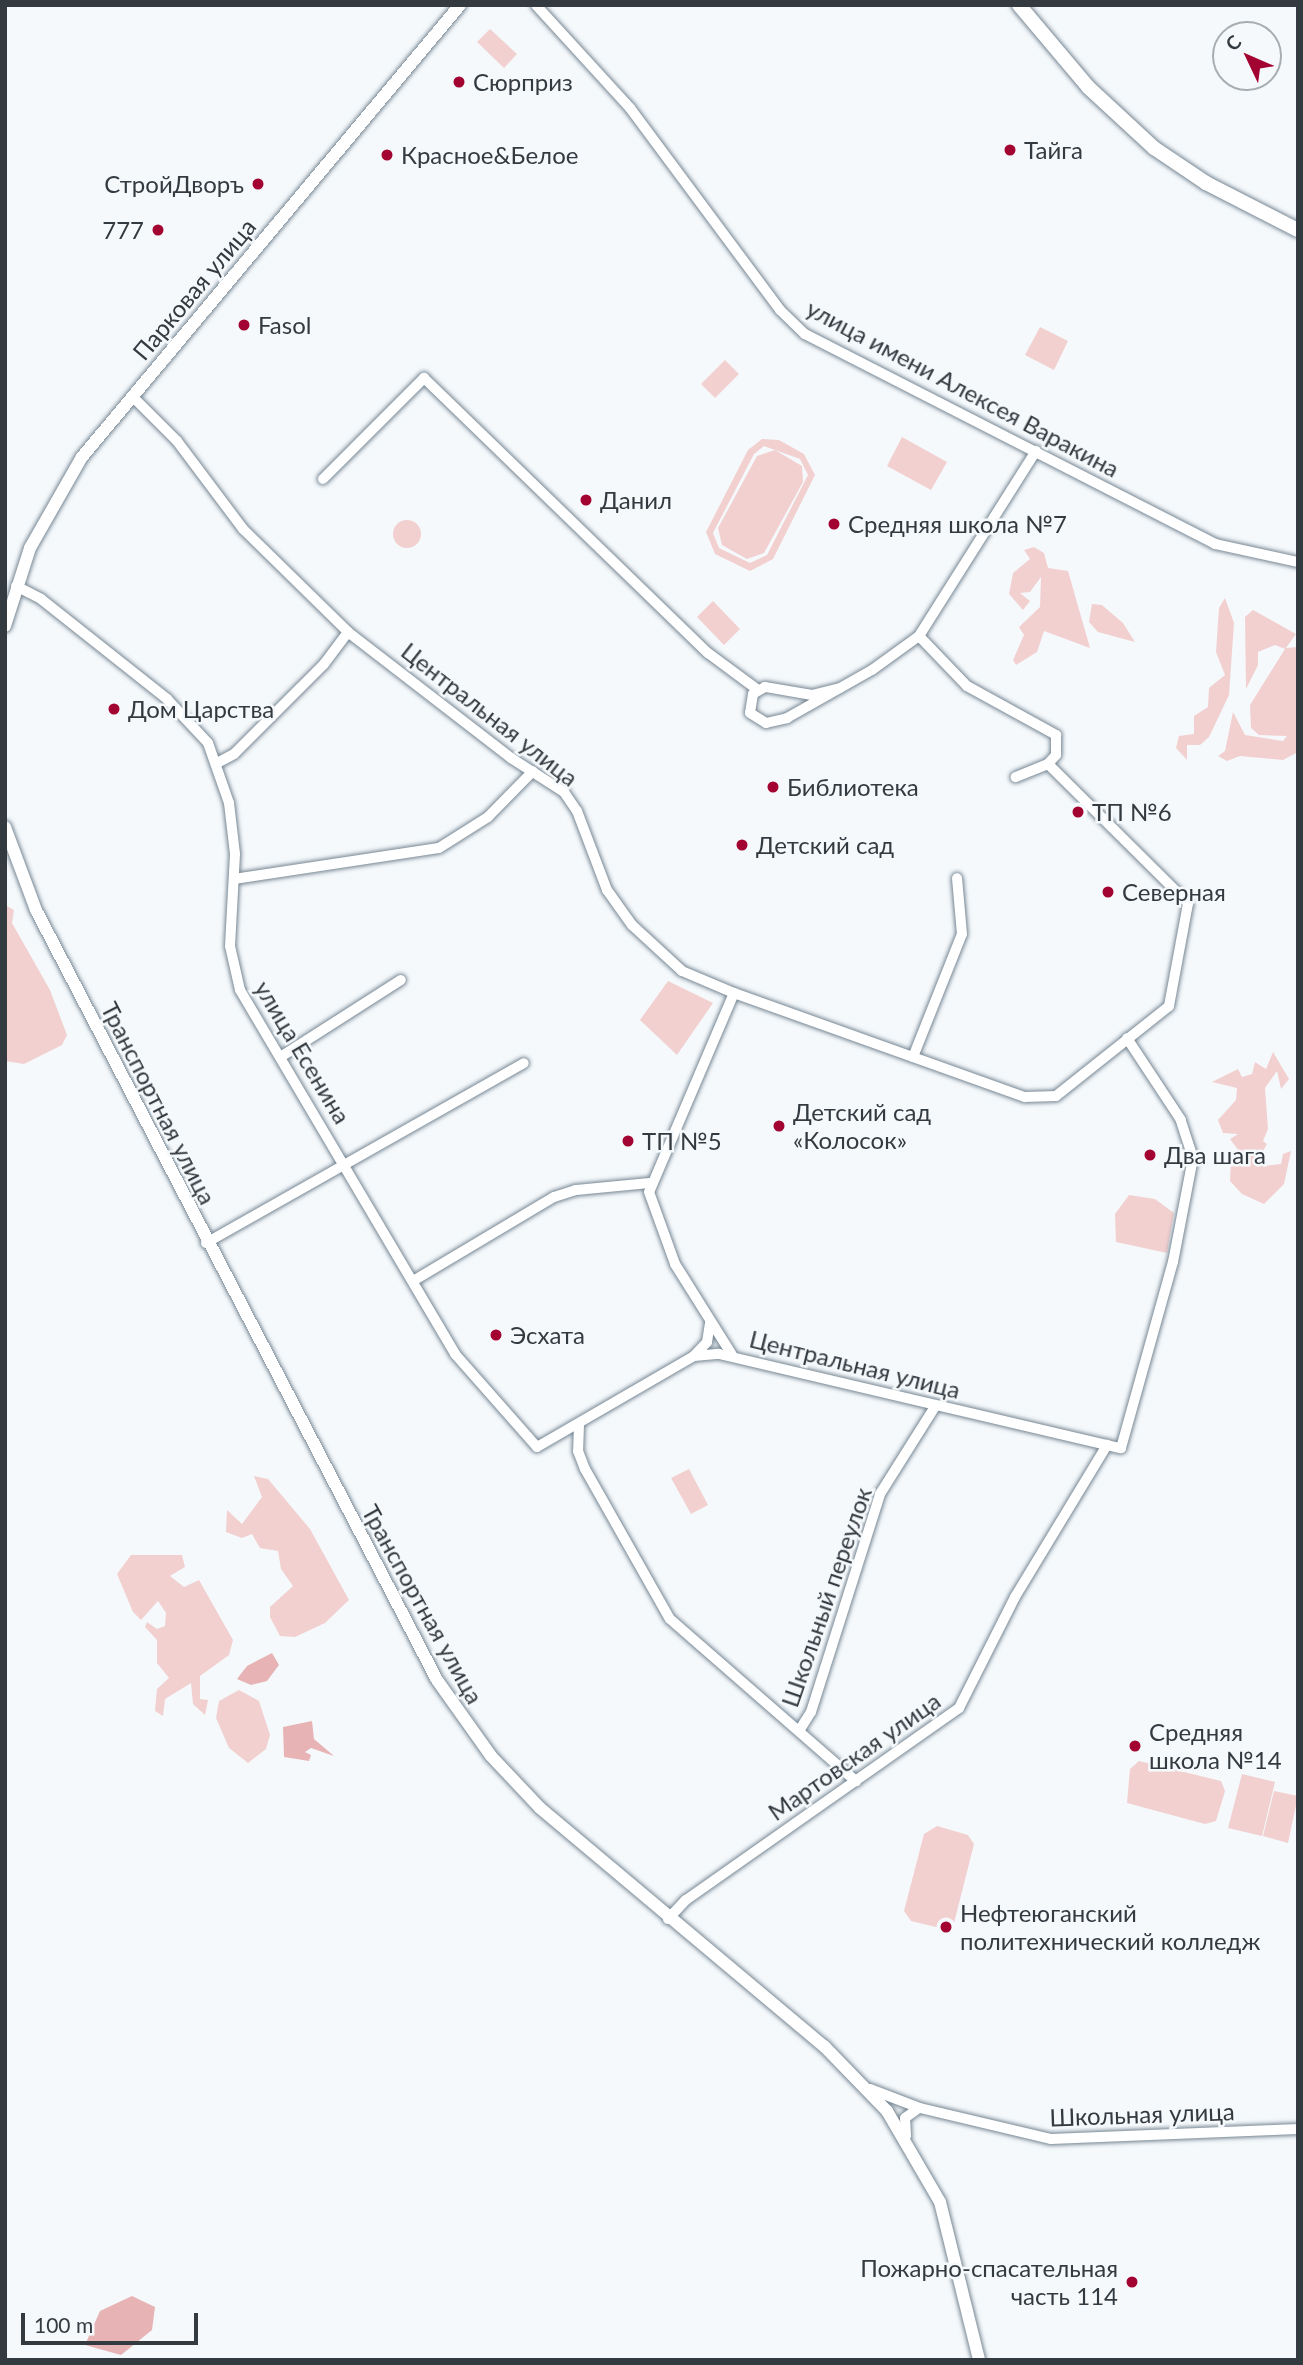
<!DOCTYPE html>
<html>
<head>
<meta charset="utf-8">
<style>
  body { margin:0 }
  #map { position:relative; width:1303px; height:2365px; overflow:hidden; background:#f5f9fc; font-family:Lato,sans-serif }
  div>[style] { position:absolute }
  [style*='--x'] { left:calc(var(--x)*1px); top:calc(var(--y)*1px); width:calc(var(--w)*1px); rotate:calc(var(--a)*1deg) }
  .green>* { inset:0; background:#f2d0d0 }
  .round { border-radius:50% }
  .water>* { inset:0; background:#e7b3b4 }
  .roads { filter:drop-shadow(0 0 2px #778794) drop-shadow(0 0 2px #778794) }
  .minor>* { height:10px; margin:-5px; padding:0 5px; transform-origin:5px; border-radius:5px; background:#fff }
  .tertiary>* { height:12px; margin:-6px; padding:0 6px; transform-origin:6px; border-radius:6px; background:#fff }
  .secondary>* { height:14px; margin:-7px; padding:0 7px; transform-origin:7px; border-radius:7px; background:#fff }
  .dots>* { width:19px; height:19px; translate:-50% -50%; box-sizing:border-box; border:4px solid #f5f9fc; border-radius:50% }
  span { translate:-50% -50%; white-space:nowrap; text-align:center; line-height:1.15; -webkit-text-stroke:5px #f5f9fc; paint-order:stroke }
  .poi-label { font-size:24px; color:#333a40 }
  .left { translate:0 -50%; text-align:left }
  .right { translate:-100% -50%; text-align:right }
  .street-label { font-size:24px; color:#333a40 }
  .frame { position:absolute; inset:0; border:7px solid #333a40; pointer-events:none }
  .north { position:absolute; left:1212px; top:21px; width:70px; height:70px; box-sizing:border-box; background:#f5f9fc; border:2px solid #a7adb1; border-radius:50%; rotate:314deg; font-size:19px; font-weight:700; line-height:28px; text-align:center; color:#333a40 }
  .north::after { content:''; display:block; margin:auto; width:24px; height:32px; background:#a20331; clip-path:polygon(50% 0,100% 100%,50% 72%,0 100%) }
  .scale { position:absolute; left:21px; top:2313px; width:177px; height:32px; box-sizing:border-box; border:4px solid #333a40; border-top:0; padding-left:9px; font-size:21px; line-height:24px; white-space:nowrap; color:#333a40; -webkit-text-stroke:5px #f5f9fc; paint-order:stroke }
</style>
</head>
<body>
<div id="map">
  <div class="green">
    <div style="clip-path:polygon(490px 29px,517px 54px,504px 68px,477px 42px)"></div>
    <div style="clip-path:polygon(1040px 327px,1068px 341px,1054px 370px,1025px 355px)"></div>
    <div style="clip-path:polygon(725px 360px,739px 374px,715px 398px,701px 384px)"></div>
    <div style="clip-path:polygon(902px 437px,947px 462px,931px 490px,887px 466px)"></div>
    <div style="clip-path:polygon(evenodd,762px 439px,779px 440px,804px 454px,815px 475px,773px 559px,750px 571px,715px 554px,706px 532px,748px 450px,762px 439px,764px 446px,800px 459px,808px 475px,767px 555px,750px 563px,719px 548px,713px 533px,754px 454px,764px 446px)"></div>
    <div style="clip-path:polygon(775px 450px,802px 466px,803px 482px,764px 553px,747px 559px,722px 545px,718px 528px,757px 456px)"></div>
    <div class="round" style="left:393px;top:520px;width:28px;height:28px"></div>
    <div style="clip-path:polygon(1034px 547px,1044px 553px,1048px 568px,1068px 571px,1090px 648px,1044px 631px,1037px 652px,1016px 665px,1013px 660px,1024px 635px,1019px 627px,1040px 607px,1041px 577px,1030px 592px,1020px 593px,1030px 601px,1023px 610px,1009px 594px,1013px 573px,1030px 559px,1024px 550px)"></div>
    <div style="clip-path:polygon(1225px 598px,1234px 623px,1229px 695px,1209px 737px,1200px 745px,1187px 745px,1187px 760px,1176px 748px,1179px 736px,1194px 734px,1194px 716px,1208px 707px,1209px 688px,1225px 675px,1216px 652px,1219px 608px)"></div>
    <div style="clip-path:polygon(713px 601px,740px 629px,724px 645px,697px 617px)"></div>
    <div style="clip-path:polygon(1092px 604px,1102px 605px,1123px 623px,1135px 642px,1098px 632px,1089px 622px)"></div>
    <div style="clip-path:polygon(1253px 610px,1296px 634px,1286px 648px,1298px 647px,1298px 752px,1283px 760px,1240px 756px,1227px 761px,1218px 756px,1225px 751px,1233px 712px,1245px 735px,1283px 741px,1287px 736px,1259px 735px,1251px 728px,1250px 705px,1285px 649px,1275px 645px,1258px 652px,1258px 665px,1246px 689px,1245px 617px)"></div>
    <div style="clip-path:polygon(5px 905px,14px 910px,12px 923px,50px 990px,67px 1035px,62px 1045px,24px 1064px,5px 1061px)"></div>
    <div style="clip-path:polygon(668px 981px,713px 1003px,677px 1055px,640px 1020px)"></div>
    <div style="clip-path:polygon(1273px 1052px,1289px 1079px,1281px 1089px,1277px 1071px,1265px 1088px,1268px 1129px,1263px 1141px,1267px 1144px,1258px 1160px,1263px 1166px,1281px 1164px,1283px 1154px,1291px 1151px,1284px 1184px,1264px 1204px,1242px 1194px,1230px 1181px,1231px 1160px,1239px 1151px,1230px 1139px,1238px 1134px,1223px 1133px,1218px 1120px,1236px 1100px,1237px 1088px,1212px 1082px,1238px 1069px,1242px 1077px,1252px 1074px,1255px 1062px,1266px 1069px)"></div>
    <div style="clip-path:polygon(1129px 1195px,1155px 1199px,1174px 1213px,1167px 1253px,1116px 1242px,1115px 1214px)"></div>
    <div style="clip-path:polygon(689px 1469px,708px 1505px,691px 1514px,671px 1478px)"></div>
    <div style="clip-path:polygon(254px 1476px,268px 1479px,310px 1529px,349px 1600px,325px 1623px,295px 1637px,280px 1636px,270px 1617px,270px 1607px,293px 1586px,281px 1569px,278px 1551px,260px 1548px,252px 1534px,242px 1538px,226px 1532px,227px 1510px,242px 1524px,262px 1497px)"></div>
    <div style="clip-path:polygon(131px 1555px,182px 1555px,185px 1567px,170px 1576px,184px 1587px,199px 1580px,233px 1640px,229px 1655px,200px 1676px,200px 1699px,208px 1700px,205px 1715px,193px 1704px,191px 1683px,165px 1699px,163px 1716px,155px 1711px,157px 1689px,169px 1678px,157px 1663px,157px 1640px,145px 1627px,147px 1622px,157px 1629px,165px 1626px,166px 1613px,158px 1601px,141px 1620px,133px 1612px,117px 1574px)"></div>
    <div style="clip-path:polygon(239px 1690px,259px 1701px,270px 1735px,266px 1749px,248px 1763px,229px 1748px,216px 1718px,219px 1701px)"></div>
    <div style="clip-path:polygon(1139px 1761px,1221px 1781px,1225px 1791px,1216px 1821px,1205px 1824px,1127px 1803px,1130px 1769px)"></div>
    <div style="clip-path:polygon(1242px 1774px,1275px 1782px,1262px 1836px,1228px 1828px)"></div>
    <div style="clip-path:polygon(1274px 1791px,1298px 1796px,1288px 1843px,1263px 1836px)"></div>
    <div style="clip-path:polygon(937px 1826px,968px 1835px,974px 1844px,954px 1923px,944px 1929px,911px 1921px,904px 1911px,924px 1834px)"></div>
  </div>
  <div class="water">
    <div style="clip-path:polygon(272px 1653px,279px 1665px,267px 1681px,251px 1685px,237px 1679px,247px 1666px)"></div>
    <div style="clip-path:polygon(312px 1721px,314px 1739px,334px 1756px,311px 1748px,305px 1752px,311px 1755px,309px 1761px,284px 1757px,283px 1727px)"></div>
    <div style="clip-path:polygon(132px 2296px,155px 2307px,152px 2330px,121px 2355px,85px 2345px,100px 2311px)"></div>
  </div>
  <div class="roads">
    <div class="minor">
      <div style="--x:536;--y:5;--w:139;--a:47.6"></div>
      <div style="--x:630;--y:108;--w:252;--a:53.4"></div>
      <div style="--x:780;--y:310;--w:35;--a:44"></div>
      <div style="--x:805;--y:334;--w:461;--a:27.1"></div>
      <div style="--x:1215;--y:544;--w:85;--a:12.2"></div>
      <div style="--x:132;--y:396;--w:64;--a:45"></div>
      <div style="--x:177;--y:441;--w:110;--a:53.1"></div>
      <div style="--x:243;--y:529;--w:147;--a:44.4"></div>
      <div style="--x:348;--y:632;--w:206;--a:37.7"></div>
      <div style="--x:511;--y:758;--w:63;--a:32.7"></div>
      <div style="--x:564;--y:792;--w:23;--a:56"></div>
      <div style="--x:577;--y:811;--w:85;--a:69.2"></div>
      <div style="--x:607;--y:890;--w:43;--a:54.5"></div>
      <div style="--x:632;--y:925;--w:68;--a:42.6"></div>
      <div style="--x:682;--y:971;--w:56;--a:22.9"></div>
      <div style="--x:734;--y:993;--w:216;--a:113.1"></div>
      <div style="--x:649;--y:1192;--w:77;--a:70.1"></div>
      <div style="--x:675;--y:1264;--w:107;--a:57.9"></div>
      <div style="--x:323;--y:479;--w:143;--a:-45"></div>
      <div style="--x:424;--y:378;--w:395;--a:44.1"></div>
      <div style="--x:708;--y:653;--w:62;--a:36.5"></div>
      <div style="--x:16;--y:586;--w:28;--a:27"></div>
      <div style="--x:41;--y:599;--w:161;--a:38.4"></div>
      <div style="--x:167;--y:699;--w:60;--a:47"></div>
      <div style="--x:208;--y:743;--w:64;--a:70.7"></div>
      <div style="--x:229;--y:803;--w:51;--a:83.3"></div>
      <div style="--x:235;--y:854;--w:92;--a:93.1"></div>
      <div style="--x:230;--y:946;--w:45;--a:77.2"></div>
      <div style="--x:240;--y:990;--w:423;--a:59.4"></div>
      <div style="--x:455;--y:1354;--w:124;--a:48.6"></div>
      <div style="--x:537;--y:1447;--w:181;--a:-30.1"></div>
      <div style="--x:694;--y:1356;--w:25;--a:-5"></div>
      <div style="--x:719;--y:1354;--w:413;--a:13.2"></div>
      <div style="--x:1121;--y:1448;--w:193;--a:-74.4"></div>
      <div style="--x:1173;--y:1262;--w:106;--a:-79.1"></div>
      <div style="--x:1193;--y:1158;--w:40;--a:-108"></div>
      <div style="--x:1181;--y:1120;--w:98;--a:-123.4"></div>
      <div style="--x:919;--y:636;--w:69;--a:46.2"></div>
      <div style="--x:967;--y:686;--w:102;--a:28.8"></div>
      <div style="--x:1056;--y:735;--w:20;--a:90"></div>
      <div style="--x:1056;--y:755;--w:12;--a:132"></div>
      <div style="--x:1048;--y:764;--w:35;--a:158"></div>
      <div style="--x:840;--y:688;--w:29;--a:166"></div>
      <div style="--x:812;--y:695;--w:48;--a:-170.3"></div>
      <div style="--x:765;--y:687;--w:14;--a:150"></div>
      <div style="--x:753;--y:694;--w:19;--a:99"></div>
      <div style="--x:750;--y:713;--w:19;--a:32"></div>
      <div style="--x:766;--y:723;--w:22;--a:-13"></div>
      <div style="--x:787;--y:718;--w:98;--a:-29.5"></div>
      <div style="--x:872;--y:670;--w:58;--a:-35.9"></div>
      <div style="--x:919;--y:636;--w:219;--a:-57.7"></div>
      <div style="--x:219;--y:762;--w:17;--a:-28"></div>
      <div style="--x:234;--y:754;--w:127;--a:-45"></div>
      <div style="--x:324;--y:664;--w:40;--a:-53"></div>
      <div style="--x:234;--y:879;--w:207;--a:-8.6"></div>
      <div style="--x:439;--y:848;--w:58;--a:-32.3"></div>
      <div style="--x:488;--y:817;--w:64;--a:-45.6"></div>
      <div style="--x:734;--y:993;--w:309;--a:19.7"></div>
      <div style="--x:1025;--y:1097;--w:31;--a:-2"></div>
      <div style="--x:1056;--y:1096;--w:144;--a:-38.5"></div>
      <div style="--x:1169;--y:1006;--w:105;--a:-79.5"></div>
      <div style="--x:1188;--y:903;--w:197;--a:-135.2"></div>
      <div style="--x:282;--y:1056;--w:141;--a:-32.6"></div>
      <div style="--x:913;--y:1057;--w:132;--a:-68.3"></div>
      <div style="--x:962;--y:934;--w:56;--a:-95.1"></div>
      <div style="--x:206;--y:1243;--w:365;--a:-29.5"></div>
      <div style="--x:413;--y:1281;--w:164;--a:-30.8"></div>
      <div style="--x:554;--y:1197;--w:23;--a:-18"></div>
      <div style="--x:576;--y:1190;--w:74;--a:-5.4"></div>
      <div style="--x:694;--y:1356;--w:19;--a:-47"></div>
      <div style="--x:707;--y:1342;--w:20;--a:-81"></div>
      <div style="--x:579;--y:1425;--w:26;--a:92"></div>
      <div style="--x:578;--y:1451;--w:19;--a:69"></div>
      <div style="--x:585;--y:1469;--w:172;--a:60.5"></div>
      <div style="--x:670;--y:1619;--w:247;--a:41.1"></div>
      <div style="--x:799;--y:1731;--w:22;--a:-58"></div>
      <div style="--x:811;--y:1712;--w:229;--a:-72.4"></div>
      <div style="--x:880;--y:1494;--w:105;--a:-57.8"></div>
      <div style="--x:668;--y:1919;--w:26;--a:-47"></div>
      <div style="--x:686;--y:1900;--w:334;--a:-35.1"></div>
      <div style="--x:959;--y:1708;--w:124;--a:-63.2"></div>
      <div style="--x:1015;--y:1597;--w:178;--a:-58.8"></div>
      <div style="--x:870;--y:2089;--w:53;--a:20.8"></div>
      <div style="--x:920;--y:2108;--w:135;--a:13.3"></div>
      <div style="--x:1051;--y:2139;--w:247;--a:-2.3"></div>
      <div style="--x:906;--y:2136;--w:18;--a:-93"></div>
      <div style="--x:905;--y:2118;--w:17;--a:-36"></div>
    </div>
    <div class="tertiary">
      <div style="--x:5;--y:626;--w:82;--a:-72.2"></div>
      <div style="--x:30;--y:548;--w:105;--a:-60.3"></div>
      <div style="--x:82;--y:457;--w:589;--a:-50.09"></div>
      <div style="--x:5;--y:827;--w:89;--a:69.5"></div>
      <div style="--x:36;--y:910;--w:868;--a:62.49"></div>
      <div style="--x:437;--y:1680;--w:93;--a:54.6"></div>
      <div style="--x:491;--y:1756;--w:71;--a:46.7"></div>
      <div style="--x:540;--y:1808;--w:371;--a:40"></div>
      <div style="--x:824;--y:2046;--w:91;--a:45.9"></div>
      <div style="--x:887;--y:2111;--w:105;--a:59.8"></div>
      <div style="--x:940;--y:2202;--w:163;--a:76.1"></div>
    </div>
    <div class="secondary">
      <div style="--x:1019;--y:5;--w:107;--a:49.9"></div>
      <div style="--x:1088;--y:87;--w:90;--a:42.7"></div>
      <div style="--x:1154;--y:148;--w:63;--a:33.9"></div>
      <div style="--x:1206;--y:183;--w:103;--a:27.1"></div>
    </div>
  </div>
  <div class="dots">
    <div style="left:459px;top:82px;background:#a20331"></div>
    <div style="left:1010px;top:150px;background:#a20331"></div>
    <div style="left:387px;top:155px;background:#a20331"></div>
    <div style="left:258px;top:184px;background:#a20331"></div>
    <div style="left:158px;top:230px;background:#a20331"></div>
    <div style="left:244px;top:325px;background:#a20331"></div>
    <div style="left:586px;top:500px;background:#a20331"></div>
    <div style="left:834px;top:524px;background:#a20331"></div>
    <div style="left:114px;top:709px;background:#a20331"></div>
    <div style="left:773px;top:787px;background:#a20331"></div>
    <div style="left:1078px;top:812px;background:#a20331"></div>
    <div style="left:742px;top:845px;background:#a20331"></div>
    <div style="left:1108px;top:892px;background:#a20331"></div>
    <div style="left:779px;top:1126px;background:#a20331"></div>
    <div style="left:628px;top:1141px;background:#a20331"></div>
    <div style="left:1150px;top:1155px;background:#a20331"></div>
    <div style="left:496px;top:1335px;background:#a20331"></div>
    <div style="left:1135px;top:1746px;background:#a20331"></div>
    <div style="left:946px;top:1927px;background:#a20331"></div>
    <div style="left:1132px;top:2282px;background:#a20331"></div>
  </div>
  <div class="poi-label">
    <span class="left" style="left:473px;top:82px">Сюрприз</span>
    <span class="left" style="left:1024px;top:150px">Тайга</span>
    <span class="left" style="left:401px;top:155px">Красное&amp;Белое</span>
    <span class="right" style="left:244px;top:184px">СтройДворъ</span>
    <span class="right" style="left:144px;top:230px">777</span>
    <span class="left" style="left:258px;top:325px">Fasol</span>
    <span class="left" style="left:600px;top:500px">Данил</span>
    <span class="left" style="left:848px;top:524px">Средняя школа №7</span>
    <span class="left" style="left:128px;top:709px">Дом Царства</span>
    <span class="left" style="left:787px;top:787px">Библиотека</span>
    <span class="left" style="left:1092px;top:812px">ТП №6</span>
    <span class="left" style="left:756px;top:845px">Детский сад</span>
    <span class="left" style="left:1122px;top:892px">Северная</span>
    <span class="left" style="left:793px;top:1126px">Детский сад<br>«Колосок»</span>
    <span class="left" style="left:642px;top:1141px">ТП №5</span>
    <span class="left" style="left:1164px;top:1155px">Два шага</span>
    <span class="left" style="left:510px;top:1335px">Эсхата</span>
    <span class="left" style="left:1149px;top:1746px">Средняя<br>школа №14</span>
    <span class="left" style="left:960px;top:1927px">Нефтеюганский<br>политехнический колледж</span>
    <span class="right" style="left:1118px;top:2282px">Пожарно-спасательная<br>часть 114</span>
  </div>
  <div class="street-label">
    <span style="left:194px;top:289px;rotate:-50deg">Парковая улица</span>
    <span style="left:963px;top:388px;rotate:28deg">улица имени Алексея Варакина</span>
    <span style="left:490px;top:714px;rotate:38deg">Центральная улица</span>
    <span style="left:303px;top:1052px;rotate:59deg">улица Есенина</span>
    <span style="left:159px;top:1103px;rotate:63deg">Транспортная улица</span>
    <span style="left:855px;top:1364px;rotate:14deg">Центральная улица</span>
    <span style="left:826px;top:1597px;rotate:-71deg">Школьный переулок</span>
    <span style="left:423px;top:1604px;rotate:61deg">Транспортная улица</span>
    <span style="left:854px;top:1756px;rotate:-35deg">Мартовская улица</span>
    <span style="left:1142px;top:2114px;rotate:-2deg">Школьная улица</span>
  </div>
  <div class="frame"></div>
  <div class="north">С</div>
  <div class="scale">100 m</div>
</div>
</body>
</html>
